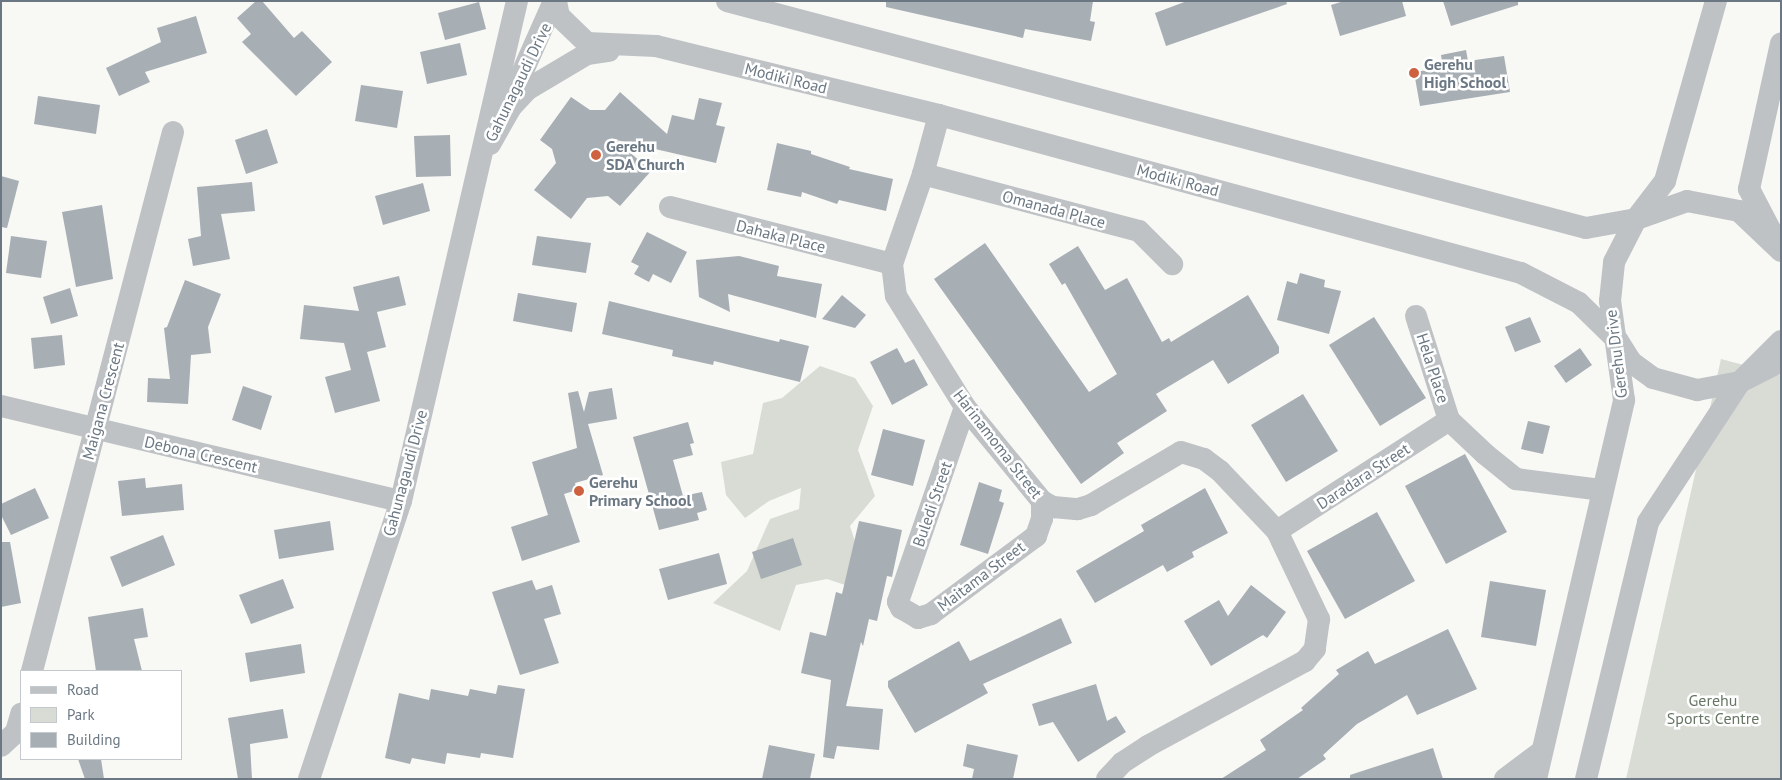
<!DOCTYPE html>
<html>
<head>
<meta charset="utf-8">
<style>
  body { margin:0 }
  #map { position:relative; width:1782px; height:780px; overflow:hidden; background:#f8f8f5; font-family:"PT Sans",sans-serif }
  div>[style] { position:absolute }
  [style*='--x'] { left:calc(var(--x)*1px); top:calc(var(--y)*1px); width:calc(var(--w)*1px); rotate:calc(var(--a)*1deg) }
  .green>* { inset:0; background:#d8dcd5 }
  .building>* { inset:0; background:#a7aeb4 }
  .minor>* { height:22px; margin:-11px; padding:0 11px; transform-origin:11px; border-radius:11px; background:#bec2c5 }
  .dots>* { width:14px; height:14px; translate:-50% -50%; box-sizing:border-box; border:2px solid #fff; border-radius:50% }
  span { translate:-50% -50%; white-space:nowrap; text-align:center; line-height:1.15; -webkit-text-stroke:5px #fff; paint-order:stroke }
  .poi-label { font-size:16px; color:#6b7883; font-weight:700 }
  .left { translate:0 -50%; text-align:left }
  .street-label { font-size:16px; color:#6b7883 }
  .park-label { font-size:16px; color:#677665 }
  .frame { position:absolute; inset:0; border:2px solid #6b7883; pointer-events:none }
  .legend { position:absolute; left:20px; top:670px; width:162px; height:90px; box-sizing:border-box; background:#fff; border:1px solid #c4c9cd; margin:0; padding:6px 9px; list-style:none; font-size:15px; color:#6b7883 }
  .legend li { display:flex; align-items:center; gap:10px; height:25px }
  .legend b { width:25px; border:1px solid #c4c9cd }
</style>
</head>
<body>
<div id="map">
  <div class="green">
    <div style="clip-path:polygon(1721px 359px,1781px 375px,1781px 779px,1626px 779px)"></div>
    <div style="clip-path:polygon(820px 366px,855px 378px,873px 406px,858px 450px,875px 496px,850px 526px,872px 594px,827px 579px,796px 585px,780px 631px,713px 603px,747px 571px,770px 519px,799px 509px,801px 488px,769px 501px,745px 518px,726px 495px,721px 462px,753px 454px,763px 403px,782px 398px)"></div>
  </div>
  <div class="building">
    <div style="clip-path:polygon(256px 1px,262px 1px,294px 38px,302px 31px,332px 62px,296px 96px,242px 42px,251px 34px,237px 18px)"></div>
    <div style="clip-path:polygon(886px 1px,1093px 1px,1090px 21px,1095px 22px,1091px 41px,1025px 29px,1023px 38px,886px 7px)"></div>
    <div style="clip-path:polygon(1187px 1px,1286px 1px,1287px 4px,1166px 46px,1155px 13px)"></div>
    <div style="clip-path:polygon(1344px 1px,1402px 1px,1406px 16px,1340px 36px,1331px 5px)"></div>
    <div style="clip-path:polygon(1443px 1px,1518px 1px,1518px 5px,1451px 26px)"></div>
    <div style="clip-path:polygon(479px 2px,486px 29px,445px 40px,438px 13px)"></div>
    <div style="clip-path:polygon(196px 16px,207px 53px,145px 72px,150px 82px,119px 96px,106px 68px,161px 42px,157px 28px)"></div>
    <div style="clip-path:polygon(460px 43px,467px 75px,427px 84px,420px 52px)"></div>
    <div style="clip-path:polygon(1466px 50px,1468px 61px,1504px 56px,1510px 92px,1420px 106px,1414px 72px,1443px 68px,1441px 55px)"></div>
    <div style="clip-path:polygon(361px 85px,403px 91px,397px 128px,355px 121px)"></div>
    <div style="clip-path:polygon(620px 92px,667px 134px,672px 115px,694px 120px,699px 98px,722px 103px,716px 125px,725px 127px,716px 163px,616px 140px,651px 171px,620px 206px,608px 196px,587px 198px,571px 219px,534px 190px,556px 163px,552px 149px,540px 140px,571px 97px,590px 110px,605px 110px)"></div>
    <div style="clip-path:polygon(38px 96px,100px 105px,96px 134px,34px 124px)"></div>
    <div style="clip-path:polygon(267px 129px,278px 163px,246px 174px,235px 140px)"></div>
    <div style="clip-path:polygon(450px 135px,451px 176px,416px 177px,414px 136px)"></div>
    <div style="clip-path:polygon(777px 143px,811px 151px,811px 154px,850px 167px,849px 169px,893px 179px,886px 211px,839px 200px,837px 204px,802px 192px,801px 197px,767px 190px)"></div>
    <div style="clip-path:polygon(1px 176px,19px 181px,7px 228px,1px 227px)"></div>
    <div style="clip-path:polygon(252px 182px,255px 211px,221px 214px,230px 259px,193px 266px,188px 239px,201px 236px,197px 187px)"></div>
    <div style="clip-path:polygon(423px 183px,430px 211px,383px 225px,375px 196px)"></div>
    <div style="clip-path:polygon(102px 205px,113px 279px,76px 287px,62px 212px)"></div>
    <div style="clip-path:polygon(647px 232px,687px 252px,671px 283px,653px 274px,649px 282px,634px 274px,639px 266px,631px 262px)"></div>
    <div style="clip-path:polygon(11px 236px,47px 241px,41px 278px,6px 273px)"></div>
    <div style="clip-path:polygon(537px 236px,591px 243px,586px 273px,532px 265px)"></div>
    <div style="clip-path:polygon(985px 243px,1089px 392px,1117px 374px,1065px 283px,1062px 285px,1049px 264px,1078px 246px,1105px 290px,1127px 278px,1162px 342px,1169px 338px,1171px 342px,1248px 295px,1279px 347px,1279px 353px,1228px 384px,1213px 360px,1156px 394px,1167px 411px,1117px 443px,1124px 453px,1081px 484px,934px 279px)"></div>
    <div style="clip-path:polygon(739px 256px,779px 266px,777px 276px,822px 284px,816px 318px,728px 294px,730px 312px,699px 297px,696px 260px)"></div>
    <div style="clip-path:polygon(1300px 273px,1325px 280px,1324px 287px,1341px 291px,1329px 334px,1277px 320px,1287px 281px,1297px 284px)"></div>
    <div style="clip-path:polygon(399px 276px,406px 305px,377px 312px,386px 347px,367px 352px,380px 401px,335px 413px,325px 377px,351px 370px,344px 343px,300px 339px,304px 305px,359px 311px,353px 287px)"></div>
    <div style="clip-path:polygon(185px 280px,221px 294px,208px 327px,211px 353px,191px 355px,188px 404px,147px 402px,148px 378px,170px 379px,164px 328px,167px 327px)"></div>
    <div style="clip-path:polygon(70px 288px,78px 316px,51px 324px,43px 297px)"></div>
    <div style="clip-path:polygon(518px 293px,577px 303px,572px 332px,513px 321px)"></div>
    <div style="clip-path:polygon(842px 295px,866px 315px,855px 328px,822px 319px)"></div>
    <div style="clip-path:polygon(609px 301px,779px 342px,780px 339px,809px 346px,800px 382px,714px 361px,713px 365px,672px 356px,673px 350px,602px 334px)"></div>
    <div style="clip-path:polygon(1374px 317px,1426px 398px,1380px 426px,1329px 345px)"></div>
    <div style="clip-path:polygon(1530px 317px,1541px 342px,1515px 352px,1505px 327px)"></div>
    <div style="clip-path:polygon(62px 335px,65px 365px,34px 369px,31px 338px)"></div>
    <div style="clip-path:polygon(897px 348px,905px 363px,914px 359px,928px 385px,892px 405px,870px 362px)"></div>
    <div style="clip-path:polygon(1580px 348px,1592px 365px,1566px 383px,1554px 366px)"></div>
    <div style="clip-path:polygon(243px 386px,272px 396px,261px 430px,232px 420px)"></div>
    <div style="clip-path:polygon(612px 388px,617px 419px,588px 424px,603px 475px,575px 483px,577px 490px,564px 494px,580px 542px,522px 561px,511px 527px,548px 515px,532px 462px,577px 448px,568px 393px,578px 391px,584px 412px,589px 392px)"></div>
    <div style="clip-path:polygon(1303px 394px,1338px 451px,1286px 482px,1251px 425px)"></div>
    <div style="clip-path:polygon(1528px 421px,1550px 426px,1543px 454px,1521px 449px)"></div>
    <div style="clip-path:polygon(688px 422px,694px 443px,690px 444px,693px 455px,673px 460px,683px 496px,702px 492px,707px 510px,697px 513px,699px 520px,659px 530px,633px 437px)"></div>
    <div style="clip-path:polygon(883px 429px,925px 440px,913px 486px,871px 475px)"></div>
    <div style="clip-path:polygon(1465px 454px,1507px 532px,1446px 564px,1405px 486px)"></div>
    <div style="clip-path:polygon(145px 478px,146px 488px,182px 484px,184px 510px,122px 516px,118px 481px)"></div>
    <div style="clip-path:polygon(979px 482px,1002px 490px,999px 501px,1004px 503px,988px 554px,960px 545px)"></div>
    <div style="clip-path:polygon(35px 488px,49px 518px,11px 535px,1px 515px,1px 504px)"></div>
    <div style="clip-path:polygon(1205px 488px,1228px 533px,1192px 552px,1194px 557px,1167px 572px,1163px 565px,1095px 603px,1076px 571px,1144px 531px,1141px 525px)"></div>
    <div style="clip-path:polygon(1377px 512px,1415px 581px,1345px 619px,1307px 551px)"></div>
    <div style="clip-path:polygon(330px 521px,334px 550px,279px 559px,274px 530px)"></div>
    <div style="clip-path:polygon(859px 521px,902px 530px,892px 577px,887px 576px,877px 621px,869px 619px,863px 646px,861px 642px,846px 706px,883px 709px,879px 750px,837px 746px,834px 759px,823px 757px,831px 680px,801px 673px,810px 632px,826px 636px,836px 592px,842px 594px)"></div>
    <div style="clip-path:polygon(163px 535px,175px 565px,122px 587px,110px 557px)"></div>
    <div style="clip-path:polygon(793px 538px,802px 565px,761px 579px,752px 552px)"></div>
    <div style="clip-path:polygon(1px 542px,10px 542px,21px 603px,1px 607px)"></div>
    <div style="clip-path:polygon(719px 553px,727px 584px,668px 600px,659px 569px)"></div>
    <div style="clip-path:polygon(283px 579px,294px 608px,251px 624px,239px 595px)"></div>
    <div style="clip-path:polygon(532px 580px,536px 590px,552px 585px,561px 614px,544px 619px,559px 663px,520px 675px,492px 592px)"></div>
    <div style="clip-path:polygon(1490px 581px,1546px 590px,1536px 646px,1481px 637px)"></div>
    <div style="clip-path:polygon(1251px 585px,1286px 612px,1267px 638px,1263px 635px,1211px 666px,1184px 621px,1219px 600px,1228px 616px)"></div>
    <div style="clip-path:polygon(143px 608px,148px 637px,134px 639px,142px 671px,96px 671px,88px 617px)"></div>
    <div style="clip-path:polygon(1061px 618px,1072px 643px,983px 684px,988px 693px,915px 733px,888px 687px,888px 681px,959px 641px,970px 661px)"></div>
    <div style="clip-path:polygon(1448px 629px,1477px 689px,1417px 715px,1407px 695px,1357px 724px,1323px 755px,1326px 759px,1297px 779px,1221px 779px,1266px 750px,1260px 740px,1303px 710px,1301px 708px,1339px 674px,1336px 670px,1368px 651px,1375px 664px)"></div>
    <div style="clip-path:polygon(301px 644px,305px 673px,250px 682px,245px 653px)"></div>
    <div style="clip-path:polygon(1096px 684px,1107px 721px,1116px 716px,1126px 732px,1078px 762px,1053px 722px,1039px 726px,1032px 704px)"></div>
    <div style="clip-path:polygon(498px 685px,525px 689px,513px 758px,481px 753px,480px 758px,447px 753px,445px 764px,412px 758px,410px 764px,385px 758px,399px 693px,429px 700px,431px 689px,468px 696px,470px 689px,496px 694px)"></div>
    <div style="clip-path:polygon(283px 709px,288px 738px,250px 744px,252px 779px,238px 779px,228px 718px)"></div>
    <div style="clip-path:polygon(967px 744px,1018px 755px,1013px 779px,972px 779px,974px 769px,963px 766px)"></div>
    <div style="clip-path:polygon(769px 745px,815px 754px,810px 779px,762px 779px)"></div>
    <div style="clip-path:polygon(1433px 748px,1443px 779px,1350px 779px,1350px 775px)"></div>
    <div style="clip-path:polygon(78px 759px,101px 759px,104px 779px,85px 779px)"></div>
  </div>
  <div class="minor">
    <div style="--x:556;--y:1;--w:15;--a:79"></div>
    <div style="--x:559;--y:16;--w:39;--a:44"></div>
    <div style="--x:587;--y:43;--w:69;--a:2.5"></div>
    <div style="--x:656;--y:46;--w:291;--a:13.7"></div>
    <div style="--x:939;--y:115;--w:603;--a:15.19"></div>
    <div style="--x:1521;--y:273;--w:65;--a:27.3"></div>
    <div style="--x:1579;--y:303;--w:54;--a:44.3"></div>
    <div style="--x:1618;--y:341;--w:25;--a:58"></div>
    <div style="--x:1631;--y:362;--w:27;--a:36"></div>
    <div style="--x:1653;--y:378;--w:46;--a:15.3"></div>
    <div style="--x:1697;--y:390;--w:44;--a:-10.5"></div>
    <div style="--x:1740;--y:382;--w:46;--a:-27.1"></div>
    <div style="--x:727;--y:1;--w:888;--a:14.8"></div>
    <div style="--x:1586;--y:228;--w:51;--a:-10.2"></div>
    <div style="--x:1636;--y:219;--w:54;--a:-19.4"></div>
    <div style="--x:1687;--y:201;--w:53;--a:10.9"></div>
    <div style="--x:1739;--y:211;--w:58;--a:43.6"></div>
    <div style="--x:511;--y:98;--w:106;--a:-66.1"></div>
    <div style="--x:939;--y:115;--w:61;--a:105.2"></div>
    <div style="--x:923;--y:174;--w:95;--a:109"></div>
    <div style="--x:892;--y:264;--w:32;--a:83"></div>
    <div style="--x:896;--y:296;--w:131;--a:58.1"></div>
    <div style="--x:965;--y:407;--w:122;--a:50.7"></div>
    <div style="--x:1042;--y:501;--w:13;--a:29"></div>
    <div style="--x:1053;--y:507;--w:25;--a:5"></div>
    <div style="--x:1078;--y:509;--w:14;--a:-17"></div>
    <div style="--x:1091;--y:505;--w:104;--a:-30.5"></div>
    <div style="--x:1181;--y:452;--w:24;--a:17"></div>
    <div style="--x:1204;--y:459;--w:20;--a:37"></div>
    <div style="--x:1220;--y:471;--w:83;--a:46.5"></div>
    <div style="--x:1277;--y:531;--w:98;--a:64.5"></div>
    <div style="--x:1319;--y:619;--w:30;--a:98"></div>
    <div style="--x:1315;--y:649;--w:16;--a:130"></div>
    <div style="--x:1305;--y:661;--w:179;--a:151.6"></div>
    <div style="--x:1148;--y:746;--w:31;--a:147"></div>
    <div style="--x:1122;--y:763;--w:22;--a:133"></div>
    <div style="--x:490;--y:144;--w:43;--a:-60.4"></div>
    <div style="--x:511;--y:107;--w:25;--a:-47"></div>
    <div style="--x:528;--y:89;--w:69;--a:-30.7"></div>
    <div style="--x:587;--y:54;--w:22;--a:-8"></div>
    <div style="--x:923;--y:174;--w:223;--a:14.8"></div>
    <div style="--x:1139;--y:231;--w:47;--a:45"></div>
    <div style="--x:670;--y:207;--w:229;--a:14.4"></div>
    <div style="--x:1773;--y:235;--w:52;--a:-117.6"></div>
    <div style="--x:1749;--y:189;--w:149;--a:-77.6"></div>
    <div style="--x:1416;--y:316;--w:109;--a:72.4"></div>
    <div style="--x:1449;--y:420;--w:50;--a:43.4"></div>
    <div style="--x:1485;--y:454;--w:40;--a:39"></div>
    <div style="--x:1516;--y:479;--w:87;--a:7.3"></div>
    <div style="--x:1;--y:406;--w:411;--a:13.4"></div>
    <div style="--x:965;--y:407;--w:206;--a:109"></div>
    <div style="--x:898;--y:602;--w:7;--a:63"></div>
    <div style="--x:901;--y:608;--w:20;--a:30"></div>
    <div style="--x:918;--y:618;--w:14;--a:-17"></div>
    <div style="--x:931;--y:614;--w:131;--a:-36.6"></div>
    <div style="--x:1036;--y:536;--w:18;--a:-71"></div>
    <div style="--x:1042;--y:519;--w:18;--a:-90"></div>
    <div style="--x:1277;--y:531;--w:205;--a:-32.8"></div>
    <div style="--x:32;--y:671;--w:557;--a:-75.34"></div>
    <div style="--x:1;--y:746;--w:21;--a:-43"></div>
    <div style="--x:16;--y:732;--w:19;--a:-74"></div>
    <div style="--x:309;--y:779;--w:293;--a:-71.7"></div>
    <div style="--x:401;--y:501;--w:513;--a:-76.94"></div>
    <div style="--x:1505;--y:779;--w:45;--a:-36.9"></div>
    <div style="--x:1536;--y:779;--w:389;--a:-76.9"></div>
    <div style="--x:1624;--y:400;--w:100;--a:-98"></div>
    <div style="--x:1610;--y:301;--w:39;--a:-84"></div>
    <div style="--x:1614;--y:262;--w:48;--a:-62.9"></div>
    <div style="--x:1636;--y:219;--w:48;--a:-52.7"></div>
    <div style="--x:1665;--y:181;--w:187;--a:-74.2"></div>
    <div style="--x:1586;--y:779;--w:264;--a:-76.4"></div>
    <div style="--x:1648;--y:522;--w:168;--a:-56.7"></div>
    <div style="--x:1740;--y:382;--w:58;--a:-45"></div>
  </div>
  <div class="dots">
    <div style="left:1414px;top:73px;background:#ce613f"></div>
    <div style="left:596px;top:155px;background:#ce613f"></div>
    <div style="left:579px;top:491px;background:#ce613f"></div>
  </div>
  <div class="poi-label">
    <span class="left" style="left:1424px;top:73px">Gerehu<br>High School</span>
    <span class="left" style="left:606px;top:155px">Gerehu<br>SDA Church</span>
    <span class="left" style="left:589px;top:491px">Gerehu<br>Primary School</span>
  </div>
  <div class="street-label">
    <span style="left:786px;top:78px;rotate:14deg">Modiki Road</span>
    <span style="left:518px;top:82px;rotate:-64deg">Gahunagaudi Drive</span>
    <span style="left:1178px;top:180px;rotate:15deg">Modiki Road</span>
    <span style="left:1054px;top:209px;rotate:15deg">Omanada Place</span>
    <span style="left:781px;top:236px;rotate:14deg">Dahaka Place</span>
    <span style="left:1616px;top:354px;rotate:-97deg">Gerehu Drive</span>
    <span style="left:1433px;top:368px;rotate:72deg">Hela Place</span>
    <span style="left:103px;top:401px;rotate:-75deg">Maigana Crescent</span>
    <span style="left:998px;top:444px;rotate:52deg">Harinamoma Street</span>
    <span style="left:201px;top:454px;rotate:13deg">Debona Crescent</span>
    <span style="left:405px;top:473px;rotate:-75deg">Gahunagaudi Drive</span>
    <span style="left:1363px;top:476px;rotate:-33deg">Daradara Street</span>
    <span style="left:932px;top:504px;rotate:-71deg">Buledi Street</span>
    <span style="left:981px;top:576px;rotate:-37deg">Maitama Street</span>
  </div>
  <div class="park-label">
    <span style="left:1713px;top:709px">Gerehu<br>Sports Centre</span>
  </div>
  <div class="frame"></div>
  <ul class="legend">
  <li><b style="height:6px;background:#bec2c5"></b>Road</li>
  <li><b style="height:14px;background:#d8dcd5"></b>Park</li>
  <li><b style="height:14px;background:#a7aeb4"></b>Building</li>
  </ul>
</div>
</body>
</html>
